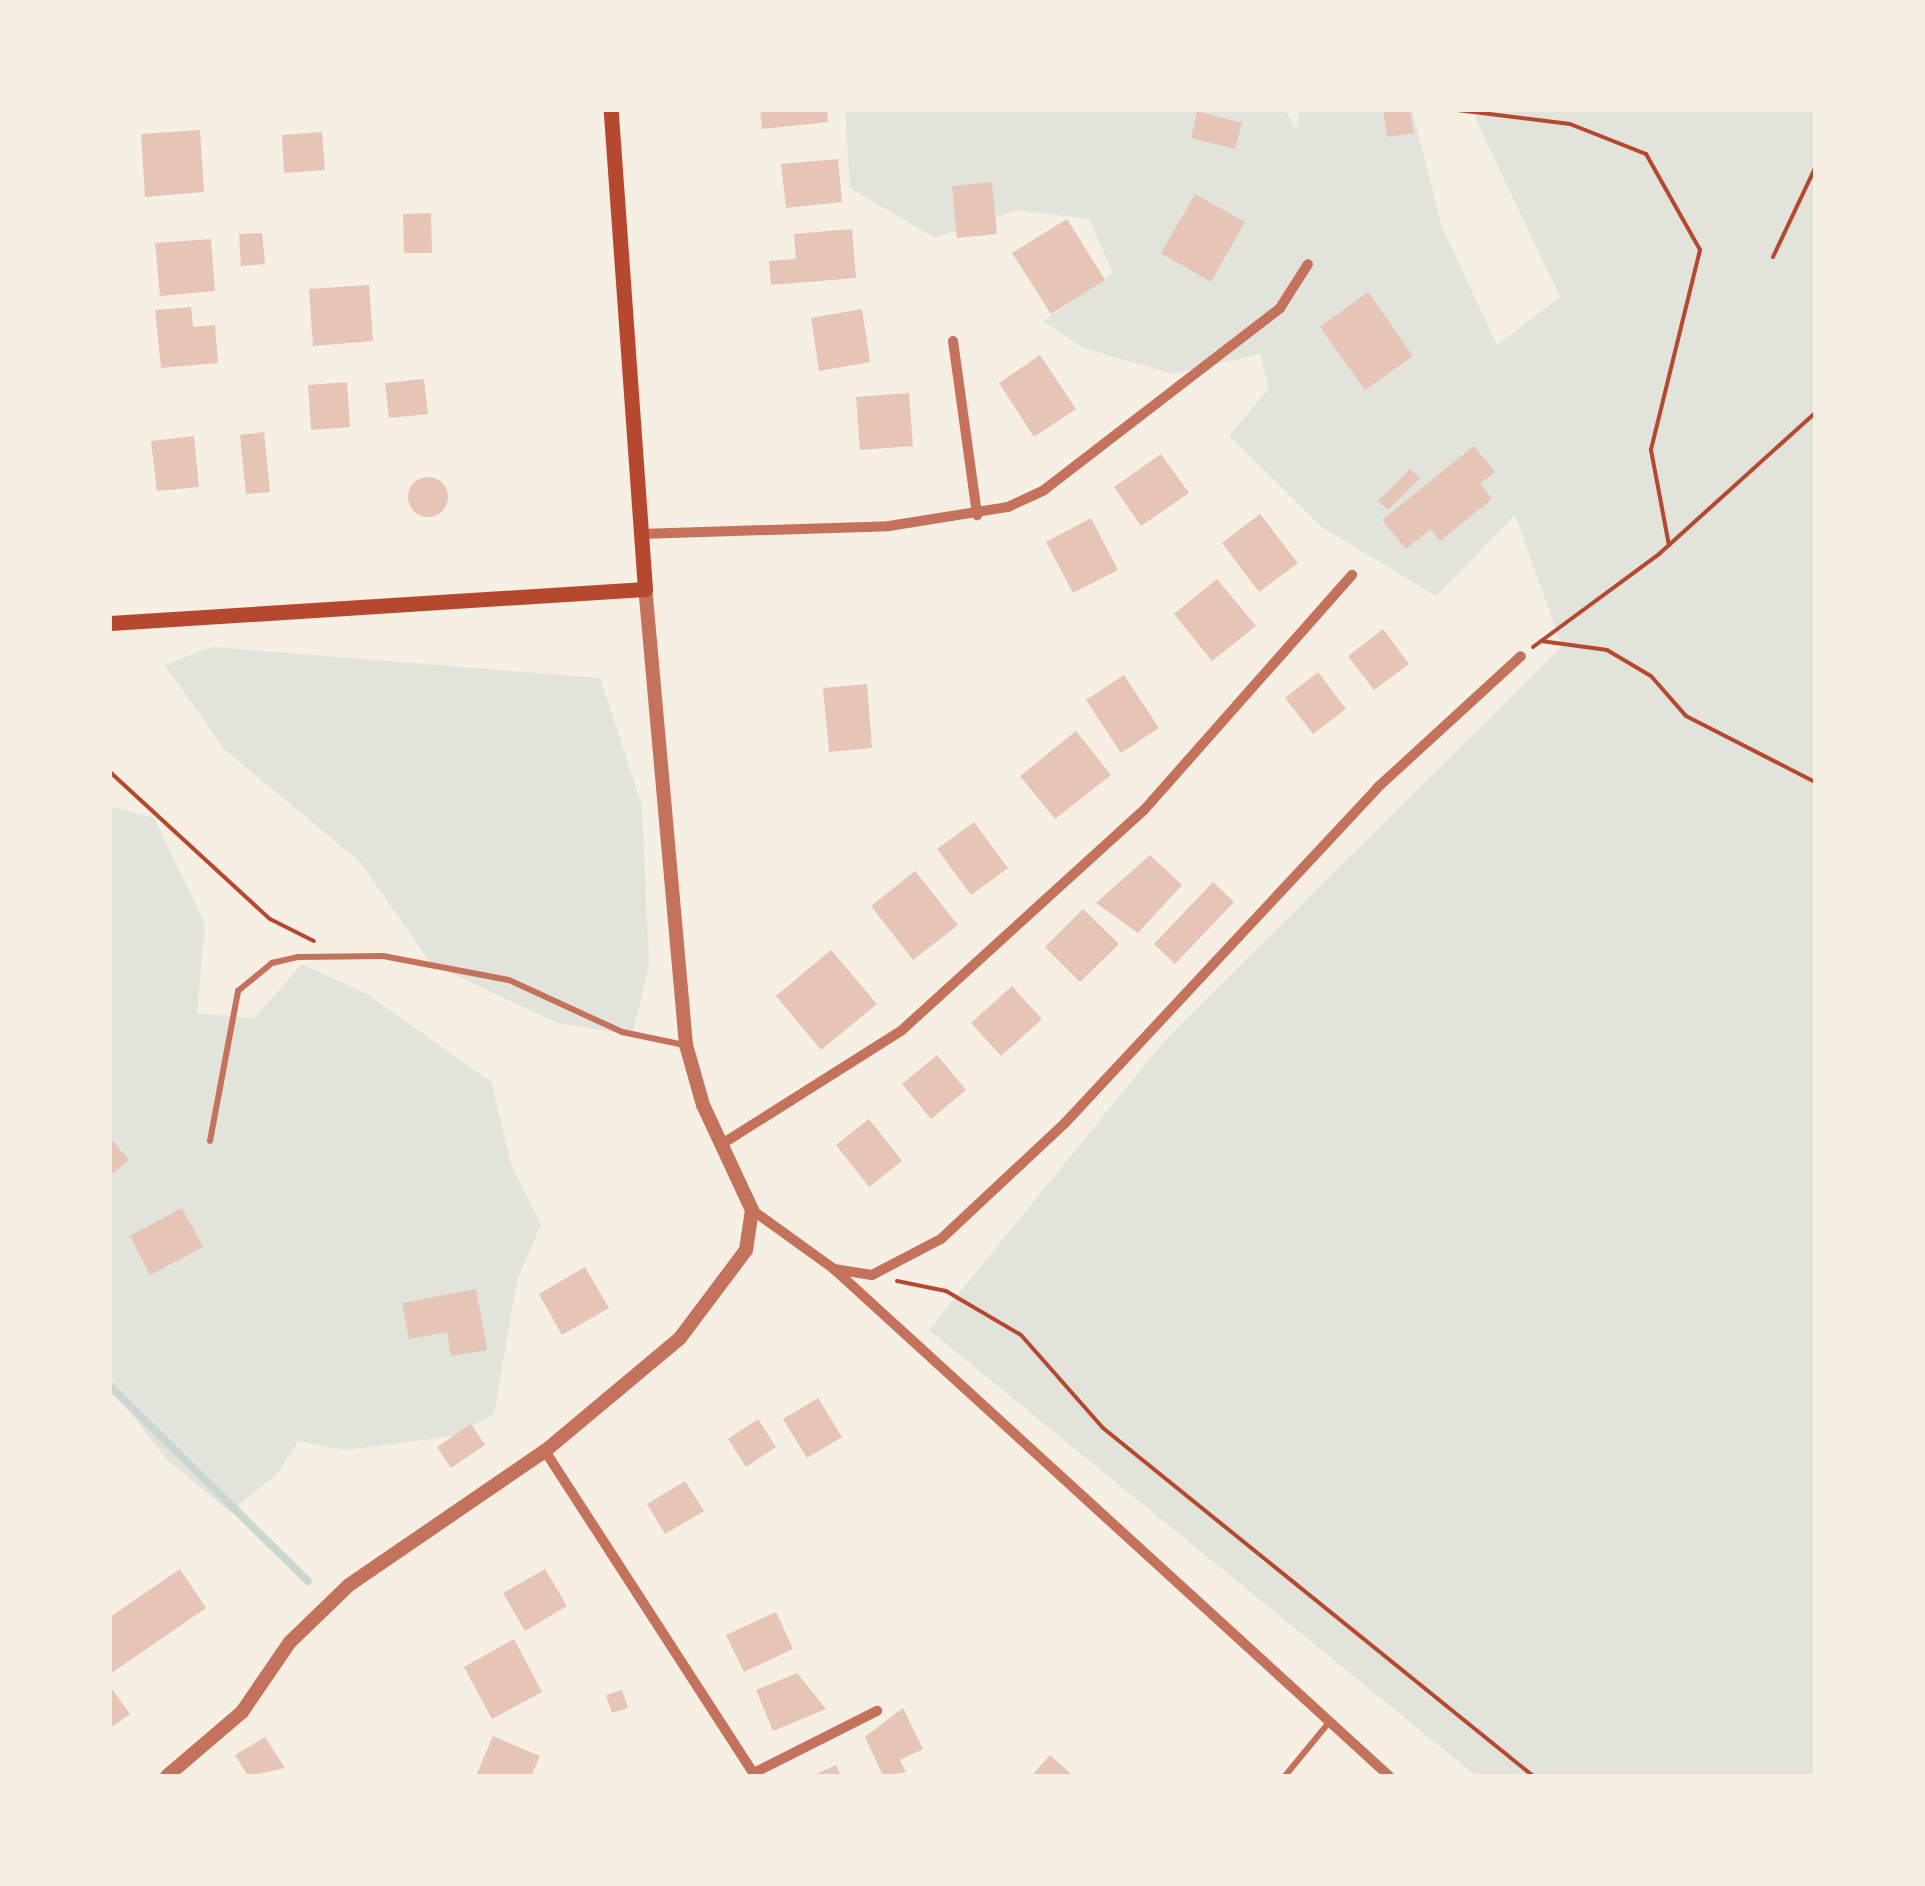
<!DOCTYPE html>
<html>
<head>
<meta charset="utf-8">
<style>
  body { margin:0 }
  #map { position:relative; width:1925px; height:1886px; overflow:hidden; background:#f6efe4; font-family:Mulish,sans-serif }
  div>[style] { position:absolute }
  [style*='--x'] { left:calc(var(--x)*1px); top:calc(var(--y)*1px); width:calc(var(--w)*1px); rotate:calc(var(--a)*1deg) }
  .green>* { inset:0; background:#e2e4dc }
  .stream>* { height:8px; margin:-4px; padding:0 4px; transform-origin:4px; border-radius:4px; background:#c9d6d2 }
  .building>* { inset:0; background:#e6c5b7 }
  .round { border-radius:50% }
  .path>* { height:4px; margin:-2px; padding:0 2px; transform-origin:2px; border-radius:2px; background:#b5482f }
  .service>* { height:6px; margin:-3px; padding:0 3px; transform-origin:3px; border-radius:3px; background:#c5725c }
  .minor>* { height:10px; margin:-5px; padding:0 5px; transform-origin:5px; border-radius:5px; background:#c5725c }
  .tertiary>* { height:14px; margin:-7px; padding:0 7px; transform-origin:7px; border-radius:7px; background:#c5725c }
  .secondary>* { height:15px; margin:-7.5px; padding:0 7.5px; transform-origin:7.5px; border-radius:7.5px; background:#b5482f }
  span { translate:-50% -50%; white-space:nowrap; text-align:center; line-height:1.15; -webkit-text-stroke:10px #f6efe4; paint-order:stroke }
  .frame { position:absolute; inset:0; border:112px solid #f6efe4; pointer-events:none }
</style>
</head>
<body>
<div id="map">
  <div class="green">
    <div style="clip-path:polygon(845px 110px,1285px 110px,1296px 129px,1300px 110px,1412px 110px,1442px 227px,1497px 345px,1560px 297px,1475px 118px,1485px 110px,1815px 110px,1815px 1776px,1476px 1776px,929px 1330px,1166px 1039px,1562px 646px,1515px 515px,1436px 596px,1322px 527px,1229px 436px,1269px 388px,1260px 354px,1173px 374px,1083px 348px,1043px 321px,1113px 273px,1089px 219px,1017px 210px,935px 238px,850px 188px)"></div>
    <div style="clip-path:polygon(212px 647px,600px 678px,642px 806px,649px 965px,632px 1035px,558px 1023px,431px 964px,361px 863px,224px 749px,165px 665px)"></div>
    <div style="clip-path:polygon(110px 806px,154px 818px,205px 924px,197px 1013px,254px 1018px,302px 964px,367px 994px,491px 1082px,511px 1164px,541px 1224px,517px 1280px,494px 1414px,453px 1436px,345px 1450px,298px 1441px,278px 1473px,230px 1512px,166px 1459px,121px 1400px,110px 1372px)"></div>
  </div>
  <div class="stream">
    <div style="--x:110;--y:1386;--w:278;--a:44.6"></div>
  </div>
  <div class="building">
    <div style="clip-path:polygon(760px 110px,827px 110px,828px 122px,762px 129px)"></div>
    <div style="clip-path:polygon(1383px 110px,1410px 110px,1414px 133px,1387px 137px)"></div>
    <div style="clip-path:polygon(1197px 111px,1242px 123px,1235px 149px,1191px 138px)"></div>
    <div style="clip-path:polygon(200px 130px,204px 192px,145px 197px,141px 134px)"></div>
    <div style="clip-path:polygon(322px 132px,325px 170px,284px 173px,282px 135px)"></div>
    <div style="clip-path:polygon(838px 159px,842px 202px,786px 208px,781px 164px)"></div>
    <div style="clip-path:polygon(992px 182px,997px 234px,957px 238px,952px 186px)"></div>
    <div style="clip-path:polygon(1195px 194px,1245px 222px,1211px 282px,1161px 253px)"></div>
    <div style="clip-path:polygon(431px 213px,432px 253px,404px 253px,403px 214px)"></div>
    <div style="clip-path:polygon(1067px 219px,1105px 280px,1051px 314px,1012px 253px)"></div>
    <div style="clip-path:polygon(852px 229px,856px 278px,771px 285px,769px 261px,796px 259px,794px 234px)"></div>
    <div style="clip-path:polygon(262px 233px,265px 264px,241px 266px,239px 234px)"></div>
    <div style="clip-path:polygon(211px 239px,215px 291px,160px 296px,155px 243px)"></div>
    <div style="clip-path:polygon(369px 285px,373px 341px,313px 346px,309px 289px)"></div>
    <div style="clip-path:polygon(1368px 292px,1413px 356px,1365px 390px,1320px 327px)"></div>
    <div style="clip-path:polygon(191px 307px,193px 327px,215px 325px,218px 363px,161px 368px,155px 310px)"></div>
    <div style="clip-path:polygon(862px 309px,870px 362px,819px 371px,811px 318px)"></div>
    <div style="clip-path:polygon(1040px 355px,1076px 409px,1034px 437px,999px 383px)"></div>
    <div style="clip-path:polygon(424px 379px,428px 414px,389px 418px,385px 383px)"></div>
    <div style="clip-path:polygon(347px 382px,350px 427px,311px 430px,308px 385px)"></div>
    <div style="clip-path:polygon(909px 393px,913px 446px,860px 450px,856px 397px)"></div>
    <div style="clip-path:polygon(264px 432px,270px 492px,246px 494px,240px 435px)"></div>
    <div style="clip-path:polygon(194px 436px,199px 487px,157px 491px,151px 441px)"></div>
    <div style="clip-path:polygon(1474px 446px,1495px 472px,1480px 484px,1492px 499px,1440px 541px,1430px 529px,1406px 549px,1382px 520px)"></div>
    <div style="clip-path:polygon(1161px 454px,1189px 493px,1141px 526px,1114px 487px)"></div>
    <div style="clip-path:polygon(1410px 469px,1420px 478px,1388px 510px,1378px 501px)"></div>
    <div class="round" style="left:408px;top:477px;width:40px;height:40px"></div>
    <div style="clip-path:polygon(1260px 514px,1298px 563px,1259px 592px,1222px 543px)"></div>
    <div style="clip-path:polygon(1091px 518px,1118px 570px,1073px 593px,1046px 542px)"></div>
    <div style="clip-path:polygon(1217px 579px,1256px 626px,1212px 661px,1174px 614px)"></div>
    <div style="clip-path:polygon(1383px 629px,1409px 664px,1374px 690px,1348px 656px)"></div>
    <div style="clip-path:polygon(1318px 672px,1346px 709px,1313px 734px,1285px 698px)"></div>
    <div style="clip-path:polygon(1124px 675px,1159px 728px,1121px 753px,1086px 700px)"></div>
    <div style="clip-path:polygon(867px 684px,872px 748px,829px 752px,823px 688px)"></div>
    <div style="clip-path:polygon(1076px 731px,1111px 775px,1055px 819px,1020px 776px)"></div>
    <div style="clip-path:polygon(974px 822px,1008px 868px,971px 895px,937px 849px)"></div>
    <div style="clip-path:polygon(1150px 855px,1182px 885px,1138px 933px,1096px 903px)"></div>
    <div style="clip-path:polygon(915px 871px,958px 925px,913px 960px,871px 906px)"></div>
    <div style="clip-path:polygon(1213px 882px,1234px 902px,1175px 964px,1154px 944px)"></div>
    <div style="clip-path:polygon(1083px 909px,1119px 944px,1080px 982px,1045px 947px)"></div>
    <div style="clip-path:polygon(831px 950px,877px 1004px,821px 1050px,776px 996px)"></div>
    <div style="clip-path:polygon(1012px 986px,1042px 1019px,1001px 1056px,971px 1023px)"></div>
    <div style="clip-path:polygon(937px 1055px,966px 1090px,931px 1119px,902px 1084px)"></div>
    <div style="clip-path:polygon(869px 1119px,902px 1161px,869px 1187px,836px 1145px)"></div>
    <div style="clip-path:polygon(110px 1138px,129px 1160px,110px 1176px)"></div>
    <div style="clip-path:polygon(182px 1208px,203px 1247px,150px 1275px,130px 1236px)"></div>
    <div style="clip-path:polygon(585px 1267px,609px 1308px,562px 1335px,539px 1294px)"></div>
    <div style="clip-path:polygon(476px 1289px,487px 1350px,451px 1356px,447px 1332px,409px 1339px,402px 1303px)"></div>
    <div style="clip-path:polygon(818px 1398px,842px 1437px,807px 1458px,783px 1419px)"></div>
    <div style="clip-path:polygon(758px 1419px,776px 1447px,746px 1467px,728px 1439px)"></div>
    <div style="clip-path:polygon(471px 1424px,485px 1445px,451px 1468px,437px 1447px)"></div>
    <div style="clip-path:polygon(685px 1481px,704px 1511px,665px 1534px,647px 1504px)"></div>
    <div style="clip-path:polygon(180px 1569px,206px 1608px,110px 1674px,110px 1617px)"></div>
    <div style="clip-path:polygon(545px 1569px,567px 1606px,525px 1631px,503px 1593px)"></div>
    <div style="clip-path:polygon(776px 1612px,793px 1649px,744px 1672px,726px 1635px)"></div>
    <div style="clip-path:polygon(514px 1639px,542px 1692px,492px 1719px,464px 1667px)"></div>
    <div style="clip-path:polygon(797px 1673px,826px 1709px,773px 1731px,756px 1690px)"></div>
    <div style="clip-path:polygon(110px 1686px,130px 1714px,113px 1726px,110px 1721px)"></div>
    <div style="clip-path:polygon(622px 1690px,628px 1708px,612px 1713px,606px 1695px)"></div>
    <div style="clip-path:polygon(903px 1708px,923px 1749px,900px 1760px,906px 1772px,883px 1776px,865px 1737px)"></div>
    <div style="clip-path:polygon(493px 1736px,540px 1756px,531px 1776px,476px 1776px)"></div>
    <div style="clip-path:polygon(265px 1737px,285px 1768px,248px 1776px,235px 1755px)"></div>
    <div style="clip-path:polygon(1050px 1755px,1073px 1776px,1031px 1776px)"></div>
    <div style="clip-path:polygon(836px 1765px,841px 1776px,812px 1776px)"></div>
  </div>
  <div class="path">
    <div style="--x:1457;--y:110;--w:114;--a:7.1"></div>
    <div style="--x:1570;--y:124;--w:82;--a:21.5"></div>
    <div style="--x:1646;--y:154;--w:110;--a:60.6"></div>
    <div style="--x:1700;--y:250;--w:206;--a:103.8"></div>
    <div style="--x:1651;--y:450;--w:97;--a:79.3"></div>
    <div style="--x:1773;--y:257;--w:98;--a:-64.7"></div>
    <div style="--x:1541;--y:641;--w:67;--a:7.8"></div>
    <div style="--x:1607;--y:650;--w:51;--a:30.6"></div>
    <div style="--x:1651;--y:676;--w:53;--a:48.8"></div>
    <div style="--x:1686;--y:716;--w:145;--a:27.1"></div>
    <div style="--x:1533;--y:647;--w:157;--a:-36.4"></div>
    <div style="--x:1659;--y:554;--w:210;--a:-42.1"></div>
    <div style="--x:110;--y:772;--w:217;--a:42.6"></div>
    <div style="--x:270;--y:919;--w:49;--a:26.6"></div>
    <div style="--x:897;--y:1281;--w:50;--a:11.5"></div>
    <div style="--x:946;--y:1291;--w:87;--a:30.4"></div>
    <div style="--x:1021;--y:1335;--w:124;--a:48.6"></div>
    <div style="--x:1103;--y:1428;--w:553;--a:38.98"></div>
  </div>
  <div class="service">
    <div style="--x:210;--y:1141;--w:153;--a:-79.4"></div>
    <div style="--x:238;--y:991;--w:44;--a:-39.5"></div>
    <div style="--x:272;--y:963;--w:28;--a:-13"></div>
    <div style="--x:299;--y:957;--w:84;--a:-0.7"></div>
    <div style="--x:383;--y:956;--w:128;--a:10.8"></div>
    <div style="--x:509;--y:980;--w:124;--a:24.7"></div>
    <div style="--x:622;--y:1032;--w:64;--a:11.7"></div>
    <div style="--x:1285;--y:1776;--w:71;--a:-50.7"></div>
  </div>
  <div class="minor">
    <div style="--x:953;--y:341;--w:176;--a:82.1"></div>
    <div style="--x:640;--y:534;--w:249;--a:-1.8"></div>
    <div style="--x:889;--y:526;--w:121;--a:-9.1"></div>
    <div style="--x:1008;--y:507;--w:40;--a:-25"></div>
    <div style="--x:1044;--y:490;--w:298;--a:-37.6"></div>
    <div style="--x:1280;--y:308;--w:52;--a:-57.5"></div>
    <div style="--x:722;--y:1144;--w:212;--a:-32.3"></div>
    <div style="--x:901;--y:1031;--w:328;--a:-42.3"></div>
    <div style="--x:1144;--y:810;--w:314;--a:-48.5"></div>
    <div style="--x:752;--y:1210;--w:101;--a:35.7"></div>
    <div style="--x:834;--y:1269;--w:752;--a:42.41"></div>
    <div style="--x:834;--y:1269;--w:38;--a:9"></div>
    <div style="--x:872;--y:1275;--w:78;--a:-27.6"></div>
    <div style="--x:941;--y:1239;--w:170;--a:-43.1"></div>
    <div style="--x:1065;--y:1123;--w:458;--a:-47"></div>
    <div style="--x:1377;--y:788;--w:195;--a:-42.5"></div>
    <div style="--x:545;--y:1451;--w:387;--a:57.1"></div>
    <div style="--x:754;--y:1773;--w:138;--a:-26.8"></div>
  </div>
  <div class="tertiary">
    <div style="--x:167;--y:1776;--w:99;--a:-40.5"></div>
    <div style="--x:242;--y:1712;--w:85;--a:-55.6"></div>
    <div style="--x:290;--y:1642;--w:82;--a:-44"></div>
    <div style="--x:349;--y:1585;--w:237;--a:-34.4"></div>
    <div style="--x:545;--y:1451;--w:176;--a:-39.9"></div>
    <div style="--x:680;--y:1338;--w:110;--a:-53.1"></div>
    <div style="--x:746;--y:1250;--w:40;--a:-81.5"></div>
    <div style="--x:752;--y:1210;--w:116;--a:-115"></div>
    <div style="--x:703;--y:1105;--w:62;--a:-105.8"></div>
    <div style="--x:686;--y:1045;--w:458;--a:-95.1"></div>
  </div>
  <div class="secondary">
    <div style="--x:110;--y:623;--w:536;--a:-3.64"></div>
    <div style="--x:645;--y:589;--w:480;--a:-94.1"></div>
  </div>
  <div class="frame"></div>
</div>
</body>
</html>
